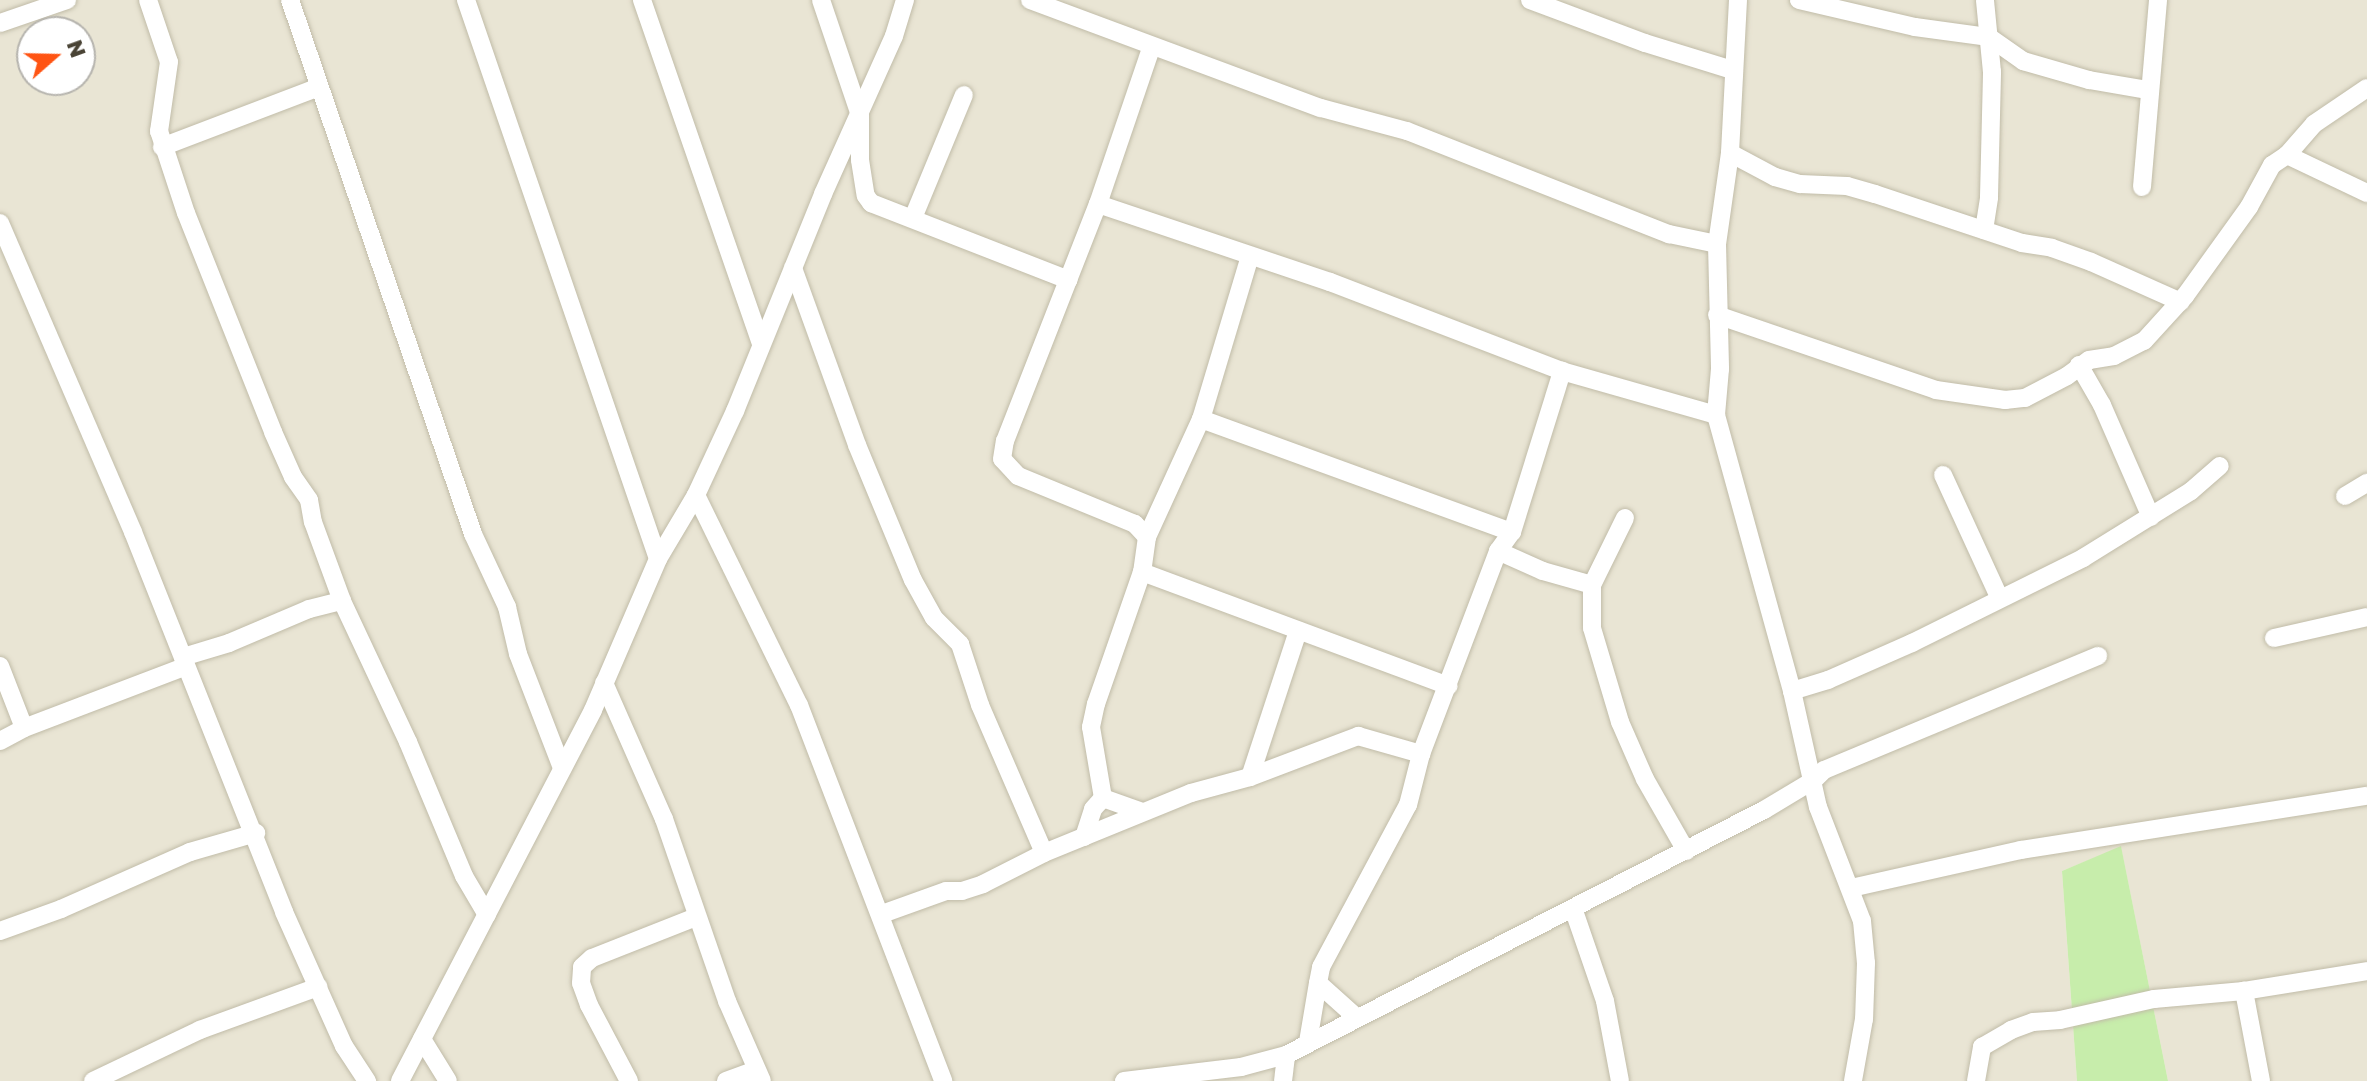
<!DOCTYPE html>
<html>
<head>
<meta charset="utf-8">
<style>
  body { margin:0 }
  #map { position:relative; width:2367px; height:1081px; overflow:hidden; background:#f5f2e6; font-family:"Golos Text",sans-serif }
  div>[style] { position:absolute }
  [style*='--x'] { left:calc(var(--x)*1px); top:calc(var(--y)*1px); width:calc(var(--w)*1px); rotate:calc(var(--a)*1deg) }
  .residential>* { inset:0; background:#e9e5d4 }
  .green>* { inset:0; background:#c7edab }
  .roads { filter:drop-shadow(0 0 2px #c1bca8) drop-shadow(0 0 2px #c1bca8) }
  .minor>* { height:18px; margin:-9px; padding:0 9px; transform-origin:9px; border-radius:9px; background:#fff }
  span { translate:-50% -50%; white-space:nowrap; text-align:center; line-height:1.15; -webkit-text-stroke:7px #fff; paint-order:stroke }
  .north { position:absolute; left:16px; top:16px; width:80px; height:80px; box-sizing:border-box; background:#fff; border:2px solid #b6b4ae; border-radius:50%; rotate:70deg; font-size:22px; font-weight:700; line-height:32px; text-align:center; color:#494335 }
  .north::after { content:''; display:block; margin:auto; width:28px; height:36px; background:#ff5413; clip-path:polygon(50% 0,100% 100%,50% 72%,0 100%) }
</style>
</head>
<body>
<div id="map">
  <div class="residential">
    <div style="clip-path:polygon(evenodd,0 0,2367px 0,2367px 1081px,2168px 1081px,2121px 847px,2062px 871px,2077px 1081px,0 1081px,0 0,32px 32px,80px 32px,80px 80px,32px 80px,32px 32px)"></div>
  </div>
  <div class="green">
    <div style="clip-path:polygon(2121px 846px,2168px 1081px,2077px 1081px,2062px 871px)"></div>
  </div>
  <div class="roads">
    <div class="minor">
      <div style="--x:148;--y:0;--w:65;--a:71.3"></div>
      <div style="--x:169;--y:62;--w:70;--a:98.2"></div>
      <div style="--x:159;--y:131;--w:86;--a:71.8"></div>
      <div style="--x:186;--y:213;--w:236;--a:68.3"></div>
      <div style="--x:273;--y:432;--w:49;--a:66"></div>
      <div style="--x:293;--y:477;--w:28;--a:55"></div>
      <div style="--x:309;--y:500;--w:22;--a:80"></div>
      <div style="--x:313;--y:522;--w:84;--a:69.8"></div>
      <div style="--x:342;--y:601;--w:156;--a:64.9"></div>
      <div style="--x:408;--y:742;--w:145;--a:67.3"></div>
      <div style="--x:464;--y:876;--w:45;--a:59.5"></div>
      <div style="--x:290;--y:0;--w:564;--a:71.08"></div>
      <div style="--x:473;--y:534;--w:81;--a:65"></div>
      <div style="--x:507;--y:607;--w:48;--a:76.8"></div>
      <div style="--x:518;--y:654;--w:122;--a:68.9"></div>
      <div style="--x:466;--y:0;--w:591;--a:71.04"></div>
      <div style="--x:642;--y:0;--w:364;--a:70.9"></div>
      <div style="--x:821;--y:0;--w:121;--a:71.3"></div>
      <div style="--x:860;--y:115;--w:45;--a:90"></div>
      <div style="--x:860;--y:160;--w:36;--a:81"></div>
      <div style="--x:866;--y:196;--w:9;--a:54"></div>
      <div style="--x:871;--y:203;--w:212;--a:21.3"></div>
      <div style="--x:1030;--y:0;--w:310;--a:20.4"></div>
      <div style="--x:1321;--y:108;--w:89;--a:15"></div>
      <div style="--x:1407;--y:131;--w:282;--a:21.5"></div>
      <div style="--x:1669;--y:234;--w:49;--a:11.8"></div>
      <div style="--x:1530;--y:0;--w:123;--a:20.5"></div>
      <div style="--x:1645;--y:43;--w:91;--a:17.2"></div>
      <div style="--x:1738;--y:0;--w:153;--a:93"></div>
      <div style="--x:1730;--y:153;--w:92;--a:98.1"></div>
      <div style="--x:1717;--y:244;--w:125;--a:88.6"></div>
      <div style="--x:1720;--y:369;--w:46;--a:95"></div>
      <div style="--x:1716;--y:415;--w:286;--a:74.6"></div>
      <div style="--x:1792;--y:691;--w:119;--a:77.4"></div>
      <div style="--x:1818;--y:807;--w:122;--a:68.9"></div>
      <div style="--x:1862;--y:921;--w:42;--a:84.6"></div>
      <div style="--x:1866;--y:963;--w:56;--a:92"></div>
      <div style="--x:1864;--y:1019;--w:63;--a:100.1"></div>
      <div style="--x:1799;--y:0;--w:119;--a:13.1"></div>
      <div style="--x:1915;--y:27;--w:75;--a:7.7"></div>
      <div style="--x:1989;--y:37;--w:42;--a:35.2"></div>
      <div style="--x:2023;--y:61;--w:69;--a:16.1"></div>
      <div style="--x:2089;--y:80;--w:60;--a:9.6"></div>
      <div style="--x:0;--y:23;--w:71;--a:-18.9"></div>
      <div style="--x:162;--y:147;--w:168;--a:-20.9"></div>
      <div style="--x:1730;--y:153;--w:51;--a:28.1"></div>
      <div style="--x:1775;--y:177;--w:26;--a:16"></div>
      <div style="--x:1800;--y:184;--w:47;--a:2.4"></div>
      <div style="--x:1847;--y:186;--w:29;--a:16"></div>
      <div style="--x:1875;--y:194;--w:155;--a:18.4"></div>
      <div style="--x:2022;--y:243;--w:30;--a:9"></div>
      <div style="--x:2052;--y:248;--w:41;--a:19.7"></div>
      <div style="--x:2091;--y:262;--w:98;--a:24"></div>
      <div style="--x:2287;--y:155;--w:89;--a:25.4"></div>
      <div style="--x:2142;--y:187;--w:188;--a:-85.1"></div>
      <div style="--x:1098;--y:204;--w:245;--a:18.6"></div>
      <div style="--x:1330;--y:282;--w:248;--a:21"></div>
      <div style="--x:1562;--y:371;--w:160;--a:15.9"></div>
      <div style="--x:913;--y:218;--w:133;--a:-67.5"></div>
      <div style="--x:0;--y:223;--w:336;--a:66.7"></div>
      <div style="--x:133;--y:532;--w:409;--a:68.3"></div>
      <div style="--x:284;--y:912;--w:147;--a:65.9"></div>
      <div style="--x:344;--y:1046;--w:42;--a:56.7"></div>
      <div style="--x:1984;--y:230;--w:33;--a:-81"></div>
      <div style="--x:1989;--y:197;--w:125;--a:-88.6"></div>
      <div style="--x:1992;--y:72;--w:72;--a:-95.6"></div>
      <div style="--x:1250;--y:256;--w:170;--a:106.7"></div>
      <div style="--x:1201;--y:419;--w:130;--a:114.6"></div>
      <div style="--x:1147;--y:537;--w:35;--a:98"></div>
      <div style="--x:1142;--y:572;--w:327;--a:20.4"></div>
      <div style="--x:793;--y:268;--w:188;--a:70.1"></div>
      <div style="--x:857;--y:445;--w:146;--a:67.5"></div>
      <div style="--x:913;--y:580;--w:43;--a:61.1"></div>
      <div style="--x:934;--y:618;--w:37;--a:45"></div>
      <div style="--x:960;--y:644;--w:64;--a:71.8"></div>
      <div style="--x:980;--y:705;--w:161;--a:66.6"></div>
      <div style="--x:1717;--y:315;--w:231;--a:18.9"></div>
      <div style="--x:1936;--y:390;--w:70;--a:8.2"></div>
      <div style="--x:2005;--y:400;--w:20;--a:-6"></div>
      <div style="--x:2025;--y:398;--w:47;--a:-27.6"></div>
      <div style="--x:2067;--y:376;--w:27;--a:-36"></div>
      <div style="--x:2089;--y:360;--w:25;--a:-9"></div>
      <div style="--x:2114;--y:356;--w:34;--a:-27"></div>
      <div style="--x:2144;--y:341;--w:61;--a:-47.7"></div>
      <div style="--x:2185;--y:296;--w:110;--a:-54.3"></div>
      <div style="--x:2249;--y:207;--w:48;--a:-61.3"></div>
      <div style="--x:2272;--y:165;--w:18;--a:-34"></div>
      <div style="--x:2287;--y:155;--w:41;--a:-48.9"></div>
      <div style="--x:2314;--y:124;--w:64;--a:-34.2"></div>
      <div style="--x:2079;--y:365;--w:46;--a:60.1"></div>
      <div style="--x:2102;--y:405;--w:122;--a:66.4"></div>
      <div style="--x:1201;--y:419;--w:331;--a:20"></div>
      <div style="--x:1943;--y:475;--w:134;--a:65.3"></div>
      <div style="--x:696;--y:495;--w:234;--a:63.9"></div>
      <div style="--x:799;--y:705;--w:403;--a:69"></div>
      <div style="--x:2345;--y:496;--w:26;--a:-31"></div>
      <div style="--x:1625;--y:518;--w:75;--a:116.2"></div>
      <div style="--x:1592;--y:585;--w:43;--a:90"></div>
      <div style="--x:1592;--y:628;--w:98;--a:73.4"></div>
      <div style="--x:1620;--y:722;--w:62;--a:66.3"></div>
      <div style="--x:1645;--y:779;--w:83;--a:60.3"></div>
      <div style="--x:1147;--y:537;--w:18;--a:-133"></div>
      <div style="--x:1135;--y:524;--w:126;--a:-157.7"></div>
      <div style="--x:1018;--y:476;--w:23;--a:-133"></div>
      <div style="--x:1002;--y:459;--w:18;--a:-81"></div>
      <div style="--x:1005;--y:441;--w:255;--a:-68.6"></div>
      <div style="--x:1098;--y:204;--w:165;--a:-71.2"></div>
      <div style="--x:1498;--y:551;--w:49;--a:24"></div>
      <div style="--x:1543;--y:571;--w:51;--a:15.9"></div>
      <div style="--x:2274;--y:638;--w:95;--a:-12.7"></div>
      <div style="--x:183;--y:657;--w:48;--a:-16.9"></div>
      <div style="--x:229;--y:643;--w:87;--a:-23"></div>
      <div style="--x:309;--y:609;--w:34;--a:-14"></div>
      <div style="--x:0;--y:666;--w:66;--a:68.8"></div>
      <div style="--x:604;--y:683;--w:149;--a:66.2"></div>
      <div style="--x:664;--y:819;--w:193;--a:70.9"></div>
      <div style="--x:727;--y:1001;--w:87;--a:66.4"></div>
      <div style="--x:1792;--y:691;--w:38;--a:-17"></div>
      <div style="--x:1828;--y:680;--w:92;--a:-23.8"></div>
      <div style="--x:1912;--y:643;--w:191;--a:-26.4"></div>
      <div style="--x:2083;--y:558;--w:127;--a:-31.8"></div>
      <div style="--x:2191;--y:491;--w:38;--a:-41"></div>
      <div style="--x:0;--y:741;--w:27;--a:-28"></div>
      <div style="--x:24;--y:728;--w:173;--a:-20.9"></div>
      <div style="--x:1250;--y:777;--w:154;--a:-71.8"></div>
      <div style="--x:1103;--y:798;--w:72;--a:-99.6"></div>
      <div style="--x:1091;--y:727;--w:24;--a:-78"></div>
      <div style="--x:1096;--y:704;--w:140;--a:-70.8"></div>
      <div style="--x:1103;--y:798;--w:41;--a:19.7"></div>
      <div style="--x:1084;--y:837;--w:29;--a:-72"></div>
      <div style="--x:1093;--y:809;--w:15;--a:-48"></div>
      <div style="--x:1851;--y:888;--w:174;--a:-12.6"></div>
      <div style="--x:2021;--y:850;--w:350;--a:-8.9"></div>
      <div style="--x:1573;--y:908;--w:98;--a:71"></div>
      <div style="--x:1605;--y:1001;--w:81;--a:79.4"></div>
      <div style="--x:882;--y:914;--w:68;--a:-19.8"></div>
      <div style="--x:946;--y:891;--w:16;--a:0"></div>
      <div style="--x:962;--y:891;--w:22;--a:-18"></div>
      <div style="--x:983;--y:884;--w:68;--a:-26.9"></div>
      <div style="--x:1044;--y:853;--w:159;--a:-22.2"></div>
      <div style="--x:1191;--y:793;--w:61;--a:-15.2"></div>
      <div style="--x:1250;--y:777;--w:116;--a:-20.8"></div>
      <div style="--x:1358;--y:736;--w:66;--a:15.9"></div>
      <div style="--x:0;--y:931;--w:65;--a:-19.8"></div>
      <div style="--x:61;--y:909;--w:141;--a:-23.8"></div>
      <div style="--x:190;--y:852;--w:69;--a:-16.1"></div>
      <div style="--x:1357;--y:1018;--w:52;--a:-138.1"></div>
      <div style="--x:1318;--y:983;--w:16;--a:-79"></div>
      <div style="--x:1321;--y:967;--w:184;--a:-61.8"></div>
      <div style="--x:1408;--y:805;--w:53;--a:-75.7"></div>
      <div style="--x:1421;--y:754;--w:217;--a:-69.2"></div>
      <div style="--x:1498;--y:551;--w:24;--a:-54"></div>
      <div style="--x:1512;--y:532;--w:169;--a:-72.7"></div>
      <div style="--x:422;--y:1039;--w:49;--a:58.2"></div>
      <div style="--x:1308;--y:1042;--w:60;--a:-80.4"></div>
      <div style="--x:93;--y:1081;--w:119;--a:-25.5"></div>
      <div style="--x:200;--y:1030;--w:126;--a:-20"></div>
      <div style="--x:400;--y:1081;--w:418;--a:-62.5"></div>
      <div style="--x:593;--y:710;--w:164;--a:-66.7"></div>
      <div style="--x:658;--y:559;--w:74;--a:-59.3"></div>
      <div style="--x:696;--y:495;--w:93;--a:-65.1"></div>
      <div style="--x:735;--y:411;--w:234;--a:-67.9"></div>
      <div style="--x:823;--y:194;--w:173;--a:-65.8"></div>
      <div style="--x:894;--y:36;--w:38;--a:-73"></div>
      <div style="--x:629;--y:1081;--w:86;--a:-117.8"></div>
      <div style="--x:589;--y:1005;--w:23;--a:-110"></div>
      <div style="--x:581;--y:983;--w:16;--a:-86"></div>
      <div style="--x:582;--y:967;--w:13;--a:-42"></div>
      <div style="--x:592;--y:958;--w:112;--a:-21.5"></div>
      <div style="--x:726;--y:1081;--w:32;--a:-20"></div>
      <div style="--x:1124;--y:1081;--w:118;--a:-6.8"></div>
      <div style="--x:1241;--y:1067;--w:47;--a:-14.9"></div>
      <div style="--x:1286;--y:1055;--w:537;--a:-27.14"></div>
      <div style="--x:1764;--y:810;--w:58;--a:-31"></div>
      <div style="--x:1814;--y:780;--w:14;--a:-45"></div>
      <div style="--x:1824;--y:770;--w:297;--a:-22.6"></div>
      <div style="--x:1283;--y:1081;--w:26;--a:-83"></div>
      <div style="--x:1976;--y:1081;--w:35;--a:-80"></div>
      <div style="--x:1982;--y:1047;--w:34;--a:-30"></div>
      <div style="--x:2011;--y:1030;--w:23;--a:-20"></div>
      <div style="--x:2033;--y:1022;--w:27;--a:-4"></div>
      <div style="--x:2060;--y:1020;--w:96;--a:-12.6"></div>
      <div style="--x:2154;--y:999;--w:90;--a:-5.1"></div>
      <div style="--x:2261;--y:1081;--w:92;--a:-100.7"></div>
      <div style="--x:2244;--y:991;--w:125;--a:-9.2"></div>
    </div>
  </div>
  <div class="north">N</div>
</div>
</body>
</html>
